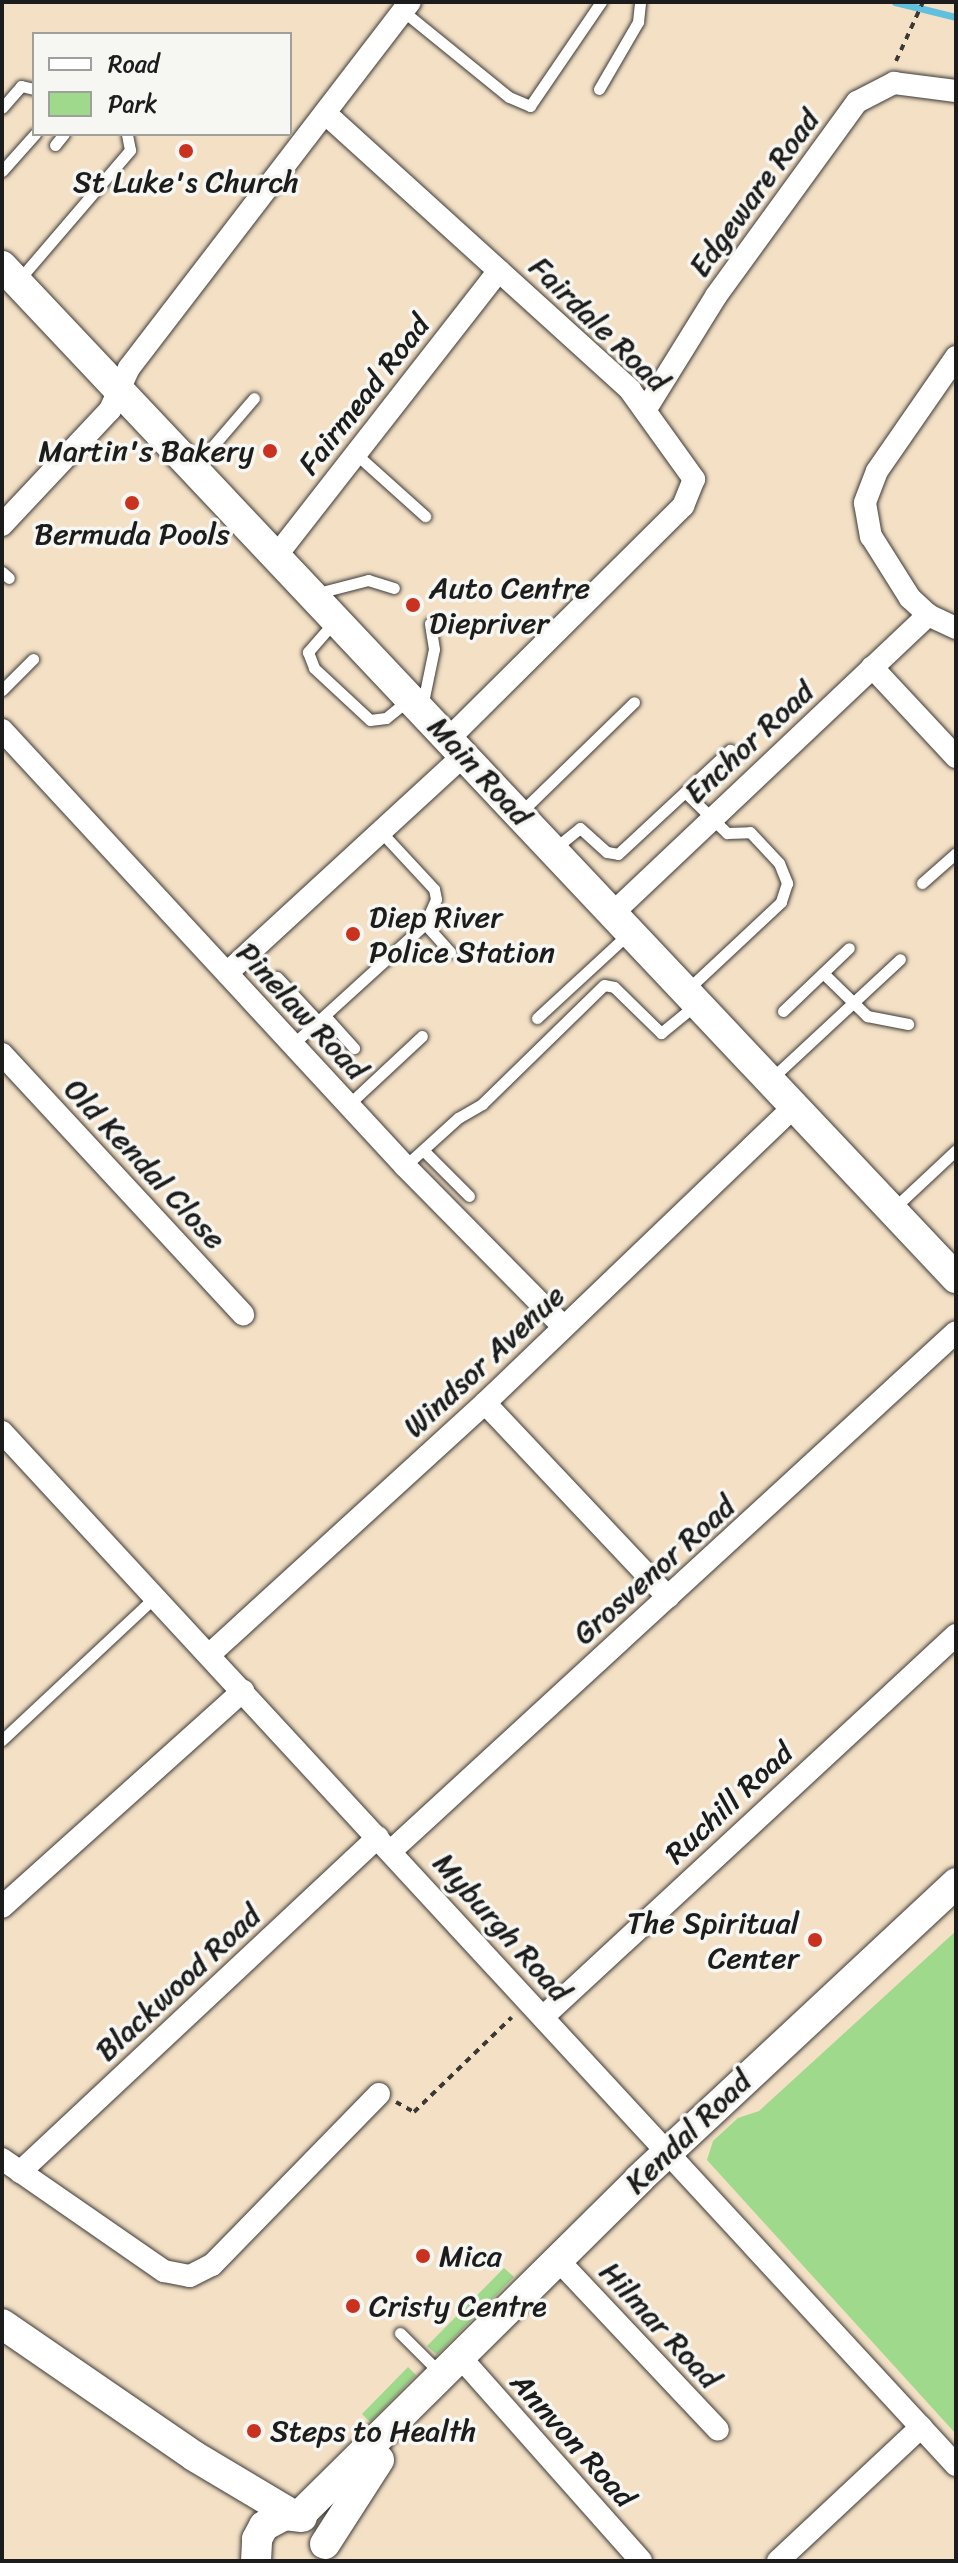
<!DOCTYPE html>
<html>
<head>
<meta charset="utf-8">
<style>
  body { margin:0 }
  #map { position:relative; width:958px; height:2563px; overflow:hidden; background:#f3e0c5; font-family:Sriracha,sans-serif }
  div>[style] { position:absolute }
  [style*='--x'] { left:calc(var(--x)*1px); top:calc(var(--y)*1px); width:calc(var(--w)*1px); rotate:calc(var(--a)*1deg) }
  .green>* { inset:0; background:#9fd98c }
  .stream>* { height:7px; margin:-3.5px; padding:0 3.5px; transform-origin:3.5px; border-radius:3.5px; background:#60c0de }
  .path>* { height:4px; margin-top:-2px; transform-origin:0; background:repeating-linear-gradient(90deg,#3c3935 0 6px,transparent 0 12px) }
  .roads { filter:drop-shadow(0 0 2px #3c3935) drop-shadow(0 0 2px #3c3935) }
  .lane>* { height:11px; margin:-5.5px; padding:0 5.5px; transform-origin:5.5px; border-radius:5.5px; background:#fff }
  .street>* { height:22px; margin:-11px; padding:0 11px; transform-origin:11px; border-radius:11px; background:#fff }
  .secondary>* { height:30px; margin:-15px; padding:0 15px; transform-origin:15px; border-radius:15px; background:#fff }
  .dots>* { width:22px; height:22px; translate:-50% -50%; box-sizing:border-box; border:4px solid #f6f6f2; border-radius:50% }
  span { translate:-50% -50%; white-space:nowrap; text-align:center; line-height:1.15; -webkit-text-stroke:7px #f6f6f2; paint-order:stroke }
  .poi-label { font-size:30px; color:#1c1c1c }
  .right { translate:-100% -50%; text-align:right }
  .left { translate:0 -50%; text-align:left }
  .street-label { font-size:30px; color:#1c1c1c }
  .frame { position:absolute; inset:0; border:4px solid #1c1c1c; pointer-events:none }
  .legend { position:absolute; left:32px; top:32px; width:260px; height:104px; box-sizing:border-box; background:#f6f6f2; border:2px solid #9f9f9c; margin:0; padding:10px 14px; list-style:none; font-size:24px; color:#1c1c1c }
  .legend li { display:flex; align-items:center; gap:16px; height:40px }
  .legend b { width:40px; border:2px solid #9f9f9c }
</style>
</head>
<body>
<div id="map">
  <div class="green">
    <div style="clip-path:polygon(956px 1931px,956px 2434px,707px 2160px,713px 2141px,738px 2118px,759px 2111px)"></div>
    <div style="clip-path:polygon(504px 2268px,514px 2277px,437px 2355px,427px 2346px)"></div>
    <div style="clip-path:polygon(408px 2367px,416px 2375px,370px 2422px,362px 2414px)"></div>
  </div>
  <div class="stream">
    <div style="--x:895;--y:2;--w:63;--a:13.8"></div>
  </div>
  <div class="path">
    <div style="--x:896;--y:61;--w:65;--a:-65.4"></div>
    <div style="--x:396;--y:2102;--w:21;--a:29"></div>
    <div style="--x:414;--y:2112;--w:136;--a:-44.1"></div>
  </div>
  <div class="roads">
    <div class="lane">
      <div style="--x:403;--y:11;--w:136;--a:39.1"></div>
      <div style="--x:509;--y:97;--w:23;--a:23"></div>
      <div style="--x:530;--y:106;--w:126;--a:-55.7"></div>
      <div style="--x:599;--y:89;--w:78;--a:-59.8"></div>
      <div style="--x:638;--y:22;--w:20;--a:-84"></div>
      <div style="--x:2;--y:108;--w:29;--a:-49"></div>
      <div style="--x:21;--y:86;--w:13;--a:13"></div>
      <div style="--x:55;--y:145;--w:14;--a:-51"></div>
      <div style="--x:2;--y:171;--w:50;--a:-48.3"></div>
      <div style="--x:17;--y:282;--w:174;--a:-49.4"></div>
      <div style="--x:130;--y:150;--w:16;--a:-101"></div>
      <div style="--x:356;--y:454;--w:93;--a:41.9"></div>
      <div style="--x:194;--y:468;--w:92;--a:-49.4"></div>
      <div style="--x:2;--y:572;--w:9;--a:41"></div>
      <div style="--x:314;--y:594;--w:56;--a:-14.5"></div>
      <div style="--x:368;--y:580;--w:27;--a:17"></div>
      <div style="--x:334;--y:622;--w:40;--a:131"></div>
      <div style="--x:308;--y:652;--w:17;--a:69"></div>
      <div style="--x:314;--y:668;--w:76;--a:42.9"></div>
      <div style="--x:370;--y:720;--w:16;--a:-7"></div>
      <div style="--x:386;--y:718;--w:28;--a:-39"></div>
      <div style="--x:2;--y:690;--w:44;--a:-45"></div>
      <div style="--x:422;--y:707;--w:59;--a:-78.3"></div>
      <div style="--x:434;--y:649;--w:26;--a:-99"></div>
      <div style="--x:685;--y:792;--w:59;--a:44.3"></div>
      <div style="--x:727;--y:833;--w:23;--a:-2"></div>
      <div style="--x:750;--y:832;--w:42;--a:46.9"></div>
      <div style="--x:779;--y:863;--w:22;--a:68"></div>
      <div style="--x:787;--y:883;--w:20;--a:108"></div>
      <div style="--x:781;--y:902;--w:127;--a:136.9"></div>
      <div style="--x:520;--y:813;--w:159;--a:-44.2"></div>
      <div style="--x:554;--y:849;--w:33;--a:-39"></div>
      <div style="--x:580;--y:828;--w:36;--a:42"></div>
      <div style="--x:607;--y:852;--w:11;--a:10"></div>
      <div style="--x:618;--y:854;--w:153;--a:-42.9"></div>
      <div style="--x:922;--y:883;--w:45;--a:-41.4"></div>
      <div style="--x:425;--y:924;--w:38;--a:48"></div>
      <div style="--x:823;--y:973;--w:62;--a:44.3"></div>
      <div style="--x:867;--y:1016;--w:42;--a:11"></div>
      <div style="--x:277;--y:977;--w:59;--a:47.1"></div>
      <div style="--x:783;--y:1011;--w:91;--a:-43.7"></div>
      <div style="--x:326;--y:1017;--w:42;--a:47.9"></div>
      <div style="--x:537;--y:1018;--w:124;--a:-42.7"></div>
      <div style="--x:292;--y:1045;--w:180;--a:-42.3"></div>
      <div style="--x:425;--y:924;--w:27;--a:-66"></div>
      <div style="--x:436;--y:899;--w:10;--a:-101"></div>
      <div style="--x:434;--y:889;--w:78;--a:-132.9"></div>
      <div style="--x:771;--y:1079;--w:176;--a:-42.9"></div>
      <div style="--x:348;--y:1105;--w:101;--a:-43"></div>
      <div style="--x:423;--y:1150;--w:65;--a:45"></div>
      <div style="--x:405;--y:1166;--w:72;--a:-42.2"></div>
      <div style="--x:458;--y:1118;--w:28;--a:-30"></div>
      <div style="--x:482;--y:1104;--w:170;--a:-44.3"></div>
      <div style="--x:604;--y:985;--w:10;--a:11"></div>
      <div style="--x:614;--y:987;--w:66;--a:44.4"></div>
      <div style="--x:661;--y:1033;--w:43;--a:-39.3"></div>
      <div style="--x:893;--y:1209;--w:86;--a:-43.1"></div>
      <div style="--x:2;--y:1740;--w:209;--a:-43.1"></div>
      <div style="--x:400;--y:2333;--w:57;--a:45"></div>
    </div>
    <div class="street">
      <div style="--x:325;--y:113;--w:412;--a:42.2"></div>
      <div style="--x:630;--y:390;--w:110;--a:54.3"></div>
      <div style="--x:694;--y:479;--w:29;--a:112"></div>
      <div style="--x:683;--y:506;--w:328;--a:135.2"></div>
      <div style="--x:956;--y:357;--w:139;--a:124.7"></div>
      <div style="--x:877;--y:471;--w:34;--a:111"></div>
      <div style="--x:865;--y:503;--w:34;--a:80"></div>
      <div style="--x:871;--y:536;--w:73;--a:57.8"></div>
      <div style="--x:910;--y:598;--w:25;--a:43"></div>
      <div style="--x:928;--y:615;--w:31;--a:25"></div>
      <div style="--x:646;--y:409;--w:133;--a:-58.2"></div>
      <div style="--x:716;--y:296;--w:240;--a:-54"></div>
      <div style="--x:857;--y:102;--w:42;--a:-27.2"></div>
      <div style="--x:894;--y:83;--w:63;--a:7.4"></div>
      <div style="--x:2;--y:525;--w:158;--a:-46.8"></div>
      <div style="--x:110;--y:410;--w:46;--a:-65.7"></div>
      <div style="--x:129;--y:368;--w:461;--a:-52.5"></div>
      <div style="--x:276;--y:556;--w:362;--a:-52"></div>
      <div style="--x:872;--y:667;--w:123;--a:47"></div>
      <div style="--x:2;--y:730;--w:594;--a:47.25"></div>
      <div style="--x:405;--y:1166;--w:226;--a:45.4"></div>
      <div style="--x:613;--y:913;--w:434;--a:-43.4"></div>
      <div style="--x:227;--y:973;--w:323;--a:-42.6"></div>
      <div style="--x:2;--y:1054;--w:355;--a:47.2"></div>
      <div style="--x:485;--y:1403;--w:267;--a:46.7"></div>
      <div style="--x:2;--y:1432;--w:1406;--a:47.28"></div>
      <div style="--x:209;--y:1655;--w:374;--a:-42.4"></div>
      <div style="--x:485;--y:1403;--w:429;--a:-43.8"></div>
      <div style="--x:391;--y:1851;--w:767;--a:-42.57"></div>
      <div style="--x:2;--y:1907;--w:324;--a:-41.9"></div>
      <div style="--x:543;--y:2017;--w:563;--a:-42.77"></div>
      <div style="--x:2;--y:2159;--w:197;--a:34.7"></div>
      <div style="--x:164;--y:2271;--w:26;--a:11"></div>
      <div style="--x:190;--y:2276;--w:25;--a:-27"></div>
      <div style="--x:212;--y:2265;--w:239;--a:-45.7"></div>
      <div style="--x:20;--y:2172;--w:490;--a:-43.1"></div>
      <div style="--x:558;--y:2260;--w:233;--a:46.7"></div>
      <div style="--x:461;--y:2358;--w:271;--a:48.4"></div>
      <div style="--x:778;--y:2561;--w:196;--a:-43.1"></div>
    </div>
    <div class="secondary">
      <div style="--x:2;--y:266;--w:1391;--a:46.69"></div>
      <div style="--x:2;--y:2324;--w:233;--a:34.5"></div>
      <div style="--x:194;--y:2456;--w:115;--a:30.8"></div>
      <div style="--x:299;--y:2516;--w:479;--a:-44.7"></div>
      <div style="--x:639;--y:2179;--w:434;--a:-43"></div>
      <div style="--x:325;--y:2544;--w:100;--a:-57.3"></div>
      <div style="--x:256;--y:2561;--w:22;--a:-87"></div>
      <div style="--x:257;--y:2539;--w:15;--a:-62"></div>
      <div style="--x:264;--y:2526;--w:24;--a:-28"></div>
      <div style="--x:285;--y:2515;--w:17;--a:7"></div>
    </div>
  </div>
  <div class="dots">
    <div style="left:186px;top:151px;background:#c8321e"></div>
    <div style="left:270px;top:451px;background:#c8321e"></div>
    <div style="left:132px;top:503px;background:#c8321e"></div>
    <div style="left:413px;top:605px;background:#c8321e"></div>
    <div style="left:353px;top:934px;background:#c8321e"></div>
    <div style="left:815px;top:1940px;background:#c8321e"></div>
    <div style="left:423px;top:2256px;background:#c8321e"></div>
    <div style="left:353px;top:2306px;background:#c8321e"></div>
    <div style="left:254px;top:2431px;background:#c8321e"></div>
  </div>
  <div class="poi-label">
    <span style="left:186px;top:182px">St Luke's Church</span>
    <span class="right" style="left:254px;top:451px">Martin's Bakery</span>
    <span style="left:132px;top:534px">Bermuda Pools</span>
    <span class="left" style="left:429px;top:605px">Auto Centre<br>Diepriver</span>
    <span class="left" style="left:369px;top:934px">Diep River<br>Police Station</span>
    <span class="right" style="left:799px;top:1940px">The Spiritual<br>Center</span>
    <span class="left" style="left:439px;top:2256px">Mica</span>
    <span class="left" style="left:369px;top:2306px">Cristy Centre</span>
    <span class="left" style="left:270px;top:2431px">Steps to Health</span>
  </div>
  <div class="street-label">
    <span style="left:754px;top:193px;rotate:-54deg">Edgeware Road</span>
    <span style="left:599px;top:324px;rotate:44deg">Fairdale Road</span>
    <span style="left:364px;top:395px;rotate:-52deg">Fairmead Road</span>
    <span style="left:749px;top:742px;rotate:-43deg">Enchor Road</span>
    <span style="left:480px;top:771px;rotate:47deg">Main Road</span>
    <span style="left:302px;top:1011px;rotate:47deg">Pinelaw Road</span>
    <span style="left:145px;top:1164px;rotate:47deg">Old Kendal Close</span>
    <span style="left:484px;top:1361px;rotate:-43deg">Windsor Avenue</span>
    <span style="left:654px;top:1570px;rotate:-42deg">Grosvenor Road</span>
    <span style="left:729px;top:1803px;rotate:-43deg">Ruchill Road</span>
    <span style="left:502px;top:1927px;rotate:48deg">Myburgh Road</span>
    <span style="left:178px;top:1983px;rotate:-43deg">Blackwood Road</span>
    <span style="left:688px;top:2132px;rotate:-44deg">Kendal Road</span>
    <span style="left:660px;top:2325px;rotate:47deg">Hilmar Road</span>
    <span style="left:573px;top:2440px;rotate:48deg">Annvon Road</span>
  </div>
  <div class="frame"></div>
  <ul class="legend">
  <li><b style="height:10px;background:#fff"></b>Road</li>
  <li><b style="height:22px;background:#9fd98c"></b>Park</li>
  </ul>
</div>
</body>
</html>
